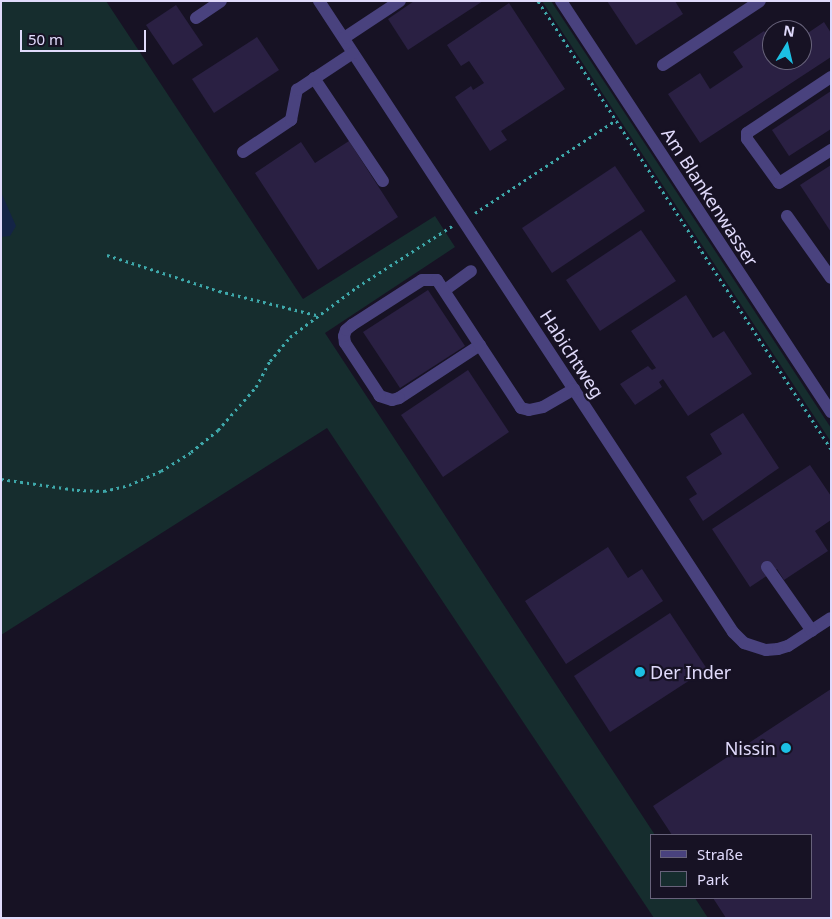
<!DOCTYPE html>
<html>
<head>
<meta charset="utf-8">
<style>
  body { margin:0 }
  #map { position:relative; width:832px; height:919px; overflow:hidden; background:#171224; font-family:"Noto Sans",sans-serif }
  div>[style] { position:absolute }
  [style*='--x'] { left:calc(var(--x)*1px); top:calc(var(--y)*1px); width:calc(var(--w)*1px); rotate:calc(var(--a)*1deg) }
  .green>* { inset:0; background:#162d2e }
  .water>* { inset:0; background:#142446 }
  .building>* { inset:0; background:#2a2043 }
  .path>* { height:3px; margin-top:-1.5px; transform-origin:0; background:repeating-linear-gradient(90deg,#3ea8aa 0 2.5px,transparent 0 6.5px) }
  .minor>* { height:12px; margin:-6px; padding:0 6px; transform-origin:6px; border-radius:6px; background:#49427e }
  .dots>* { width:14px; height:14px; translate:-50% -50%; box-sizing:border-box; border:2px solid #171224; border-radius:50% }
  span { translate:-50% -50%; white-space:nowrap; text-align:center; line-height:1.15; -webkit-text-stroke:4.5px #171224; paint-order:stroke }
  .street-label { font-size:18px; color:#e0dafb }
  .poi-label { font-size:18px; color:#e0dafb }
  .left { translate:0 -50%; text-align:left }
  .right { translate:-100% -50%; text-align:right }
  .frame { position:absolute; inset:0; border:2px solid #e0dafb; pointer-events:none }
  .legend { position:absolute; left:650px; top:834px; width:162px; height:65px; box-sizing:border-box; background:#171224; border:1px solid #67627a; margin:0; padding:6px 9px; list-style:none; font-size:15px; color:#e0dafb }
  .legend li { display:flex; align-items:center; gap:10px; height:25px }
  .legend b { width:25px; border:1px solid #67627a }
  .north { position:absolute; left:762px; top:20px; width:50px; height:50px; box-sizing:border-box; background:#171224; border:1px solid #67627a; border-radius:50%; rotate:9deg; font-size:14px; font-weight:700; line-height:20px; text-align:center; color:#e0dafb }
  .north::after { content:''; display:block; margin:auto; width:18px; height:22px; background:#1cc0e4; clip-path:polygon(50% 0,100% 100%,50% 72%,0 100%) }
  .scale { position:absolute; left:20px; top:30px; width:126px; height:22px; box-sizing:border-box; border:2px solid #e0dafb; border-top:0; padding-left:6px; font-size:15px; line-height:18px; white-space:nowrap; color:#e0dafb; -webkit-text-stroke:4px #171224; paint-order:stroke }
</style>
</head>
<body>
<div id="map">
  <div class="green">
    <div style="clip-path:polygon(1px 1px,106px 1px,303px 299px,435px 216px,455px 247px,325px 333px,655px 835px,651px 835px,651px 898px,695px 898px,708px 918px,654px 918px,327px 428px,1px 635px)"></div>
    <div style="clip-path:polygon(542px 1px,551px 1px,611px 92px,831px 428px,831px 442px)"></div>
  </div>
  <div class="water">
    <div style="clip-path:polygon(1px 192px,16px 226px,10px 236px,1px 237px)"></div>
  </div>
  <div class="building">
    <div style="clip-path:polygon(414px 1px,483px 1px,408px 50px,388px 19px)"></div>
    <div style="clip-path:polygon(607px 1px,675px 1px,683px 14px,636px 45px)"></div>
    <div style="clip-path:polygon(509px 3px,565px 89px,501px 131px,507px 140px,490px 151px,455px 97px,471px 86px,473px 90px,484px 83px,469px 61px,461px 66px,447px 45px)"></div>
    <div style="clip-path:polygon(176px 5px,203px 45px,173px 65px,146px 25px)"></div>
    <div style="clip-path:polygon(824px 22px,831px 33px,831px 57px,700px 143px,668px 94px,700px 73px,710px 89px,743px 67px,733px 52px,764px 31px,772px 42px,772px 60px,802px 60px,802px 37px)"></div>
    <div style="clip-path:polygon(257px 37px,279px 70px,214px 113px,192px 79px)"></div>
    <div style="clip-path:polygon(831px 91px,831px 129px,789px 156px,772px 130px)"></div>
    <div style="clip-path:polygon(349px 141px,398px 217px,318px 270px,255px 173px,301px 142px,315px 163px)"></div>
    <div style="clip-path:polygon(831px 165px,831px 232px,800px 185px)"></div>
    <div style="clip-path:polygon(615px 166px,645px 211px,552px 273px,522px 228px)"></div>
    <div style="clip-path:polygon(641px 230px,676px 281px,600px 331px,566px 280px)"></div>
    <div style="clip-path:polygon(428px 290px,465px 346px,400px 388px,363px 332px)"></div>
    <div style="clip-path:polygon(686px 295px,713px 338px,724px 331px,752px 374px,688px 416px,663px 379px,659px 382px,662px 387px,635px 405px,620px 384px,648px 366px,652px 370px,656px 368px,631px 331px)"></div>
    <div style="clip-path:polygon(468px 370px,509px 432px,443px 477px,401px 415px)"></div>
    <div style="clip-path:polygon(743px 413px,779px 468px,703px 521px,689px 499px,697px 494px,686px 477px,722px 454px,710px 434px)"></div>
    <div style="clip-path:polygon(810px 465px,831px 496px,831px 520px,815px 531px,828px 551px,784px 580px,777px 569px,750px 587px,712px 529px)"></div>
    <div style="clip-path:polygon(608px 547px,628px 578px,642px 569px,663px 601px,566px 664px,525px 601px)"></div>
    <div style="clip-path:polygon(670px 613px,707px 669px,610px 732px,574px 676px)"></div>
    <div style="clip-path:polygon(831px 689px,831px 918px,726px 918px,713px 898px,811px 898px,811px 835px,672px 835px,653px 806px)"></div>
  </div>
  <div class="path">
    <div style="--x:538;--y:1;--w:535;--a:56.81"></div>
    <div style="--x:475;--y:213;--w:169;--a:-33.4"></div>
    <div style="--x:107;--y:255;--w:118;--a:17.8"></div>
    <div style="--x:219;--y:291;--w:100;--a:13.9"></div>
    <div style="--x:1;--y:479;--w:77;--a:8.2"></div>
    <div style="--x:77;--y:490;--w:27;--a:2"></div>
    <div style="--x:104;--y:491;--w:26;--a:-13"></div>
    <div style="--x:129;--y:485;--w:35;--a:-24"></div>
    <div style="--x:161;--y:471;--w:36;--a:-32"></div>
    <div style="--x:191;--y:452;--w:35;--a:-39"></div>
    <div style="--x:218;--y:430;--w:57;--a:-48.5"></div>
    <div style="--x:256;--y:387;--w:30;--a:-62"></div>
    <div style="--x:270;--y:361;--w:31;--a:-50"></div>
    <div style="--x:290;--y:337;--w:84;--a:-36.7"></div>
    <div style="--x:357;--y:287;--w:113;--a:-32.7"></div>
  </div>
  <div class="minor">
    <div style="--x:319;--y:1;--w:755;--a:56.73"></div>
    <div style="--x:733;--y:632;--w:16;--a:45"></div>
    <div style="--x:744;--y:643;--w:23;--a:18"></div>
    <div style="--x:766;--y:650;--w:12;--a:-5"></div>
    <div style="--x:778;--y:649;--w:10;--a:-17"></div>
    <div style="--x:788;--y:646;--w:51;--a:-33.1"></div>
    <div style="--x:561;--y:1;--w:492;--a:56.7"></div>
    <div style="--x:196;--y:18;--w:30;--a:-34"></div>
    <div style="--x:344;--y:38;--w:67;--a:-33.5"></div>
    <div style="--x:663;--y:65;--w:116;--a:-33.4"></div>
    <div style="--x:831;--y:77;--w:101;--a:146.3"></div>
    <div style="--x:747;--y:133;--w:6;--a:90"></div>
    <div style="--x:747;--y:139;--w:54;--a:54"></div>
    <div style="--x:779;--y:183;--w:62;--a:-32.4"></div>
    <div style="--x:314;--y:78;--w:124;--a:56.2"></div>
    <div style="--x:243;--y:152;--w:58;--a:-33.7"></div>
    <div style="--x:291;--y:120;--w:31;--a:-79"></div>
    <div style="--x:297;--y:90;--w:67;--a:-33.5"></div>
    <div style="--x:787;--y:216;--w:76;--a:54.6"></div>
    <div style="--x:445;--y:290;--w:32;--a:-36"></div>
    <div style="--x:480;--y:345;--w:97;--a:146.8"></div>
    <div style="--x:399;--y:398;--w:7;--a:164"></div>
    <div style="--x:392;--y:400;--w:13;--a:-162"></div>
    <div style="--x:380;--y:396;--w:64;--a:-123.4"></div>
    <div style="--x:345;--y:343;--w:7;--a:-98"></div>
    <div style="--x:344;--y:336;--w:6;--a:-72"></div>
    <div style="--x:346;--y:330;--w:8;--a:-40"></div>
    <div style="--x:352;--y:325;--w:83;--a:-32.7"></div>
    <div style="--x:422;--y:280;--w:15;--a:0"></div>
    <div style="--x:437;--y:280;--w:153;--a:56.7"></div>
    <div style="--x:521;--y:408;--w:8;--a:14"></div>
    <div style="--x:529;--y:410;--w:14;--a:-12"></div>
    <div style="--x:543;--y:407;--w:36;--a:-30"></div>
    <div style="--x:767;--y:567;--w:78;--a:54.9"></div>
  </div>
  <div class="dots">
    <div style="left:640px;top:672px;background:#1cc0e4"></div>
    <div style="left:786px;top:748px;background:#1cc0e4"></div>
  </div>
  <div class="street-label">
    <span style="left:710px;top:197px;rotate:57deg">Am Blankenwasser</span>
    <span style="left:572px;top:354px;rotate:57deg">Habichtweg</span>
  </div>
  <div class="poi-label">
    <span class="left" style="left:650px;top:672px">Der Inder</span>
    <span class="right" style="left:776px;top:748px">Nissin</span>
  </div>
  <div class="frame"></div>
  <ul class="legend">
  <li><b style="height:6px;background:#49427e"></b>Straße</li>
  <li><b style="height:14px;background:#162d2e"></b>Park</li>
  </ul>
  <div class="north">N</div>
  <div class="scale">50 m</div>
</div>
</body>
</html>
